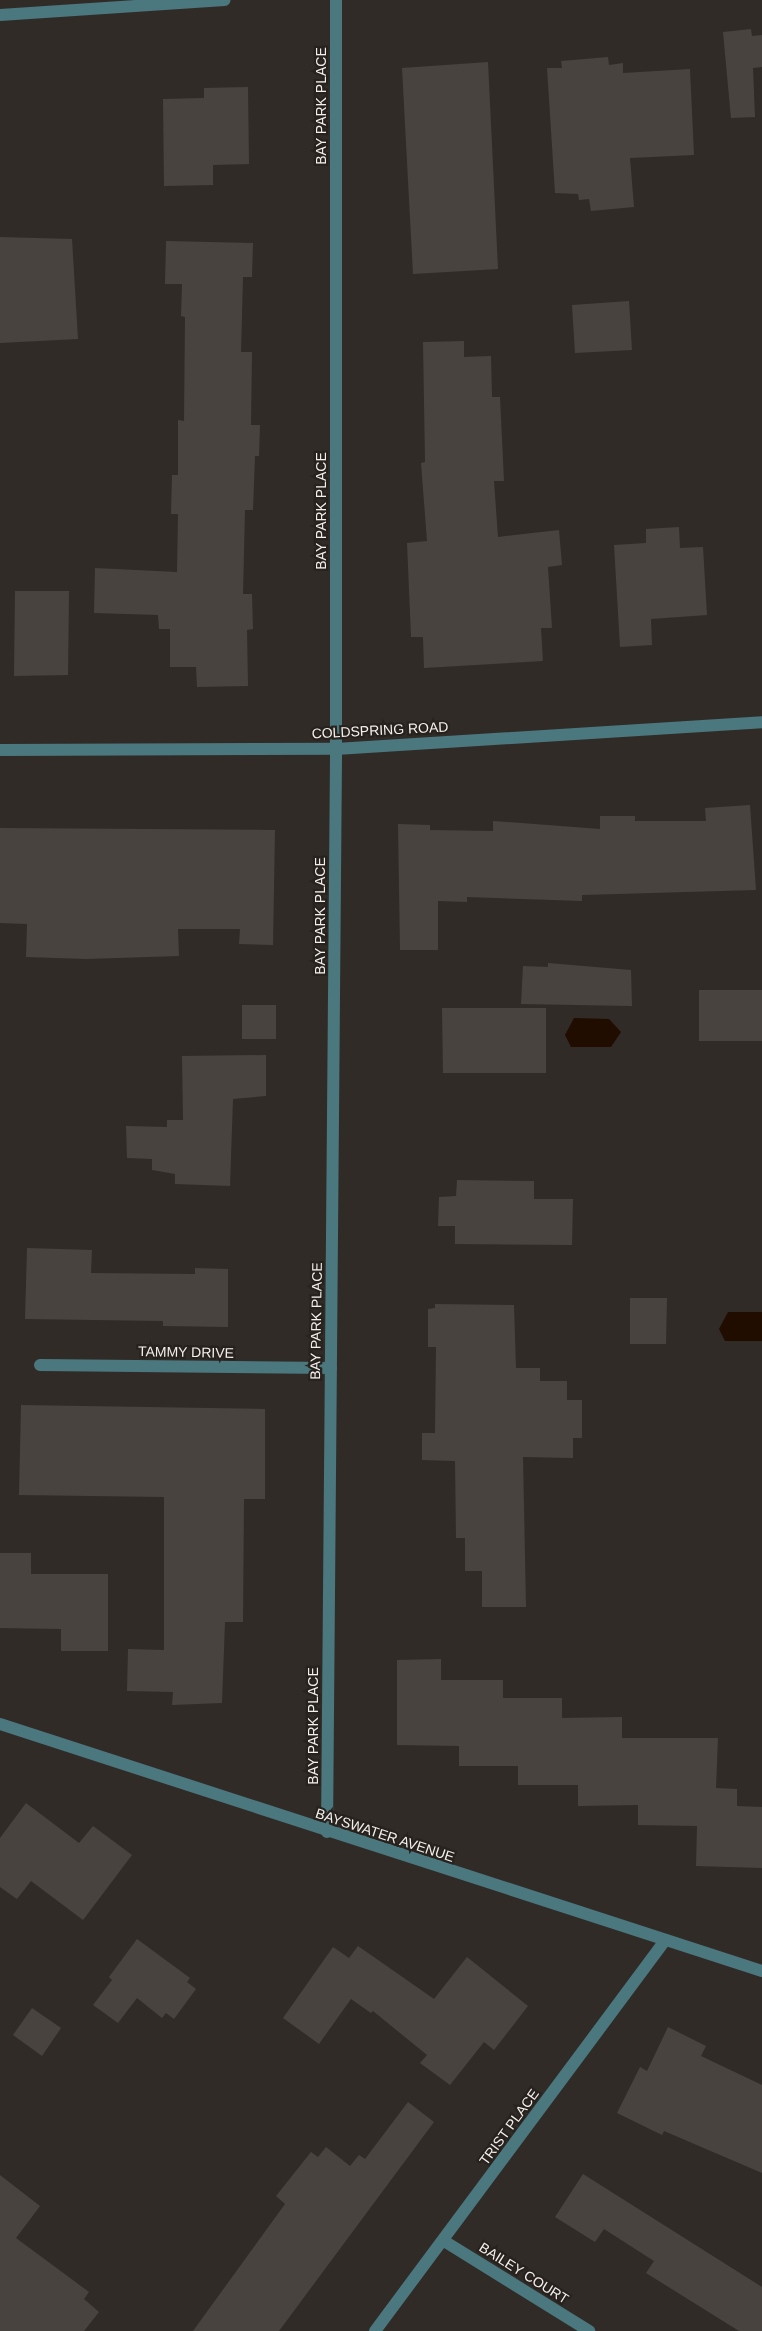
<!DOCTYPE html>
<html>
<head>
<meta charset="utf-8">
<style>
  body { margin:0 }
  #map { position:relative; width:762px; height:2331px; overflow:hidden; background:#312b28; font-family:Helvetica,sans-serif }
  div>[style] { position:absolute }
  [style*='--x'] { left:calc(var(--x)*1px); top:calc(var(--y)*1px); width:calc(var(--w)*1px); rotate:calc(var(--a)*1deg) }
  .water>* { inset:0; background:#210c00 }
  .building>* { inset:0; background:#49433f }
  .street>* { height:12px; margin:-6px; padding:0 6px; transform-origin:6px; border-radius:6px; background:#4a787e }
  span { translate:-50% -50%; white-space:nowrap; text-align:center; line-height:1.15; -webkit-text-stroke:4.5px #27221e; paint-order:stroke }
  .street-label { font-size:14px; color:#f3efec }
</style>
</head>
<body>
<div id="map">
  <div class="water">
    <div style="clip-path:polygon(574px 1018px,609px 1019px,621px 1032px,611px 1047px,571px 1047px,565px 1035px)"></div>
    <div style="clip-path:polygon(728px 1312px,762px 1312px,762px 1341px,725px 1341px,719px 1329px)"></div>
  </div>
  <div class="building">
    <div style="clip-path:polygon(751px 29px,752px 36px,762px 35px,762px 67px,753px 68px,755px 117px,731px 118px,723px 32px)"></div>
    <div style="clip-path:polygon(608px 57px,609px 65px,623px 63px,623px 73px,690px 69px,694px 155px,630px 158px,634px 207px,591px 211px,589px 199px,579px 200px,578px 194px,555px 193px,547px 68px,562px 68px,561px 61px)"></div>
    <div style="clip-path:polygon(488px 62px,498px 269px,413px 274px,402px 68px)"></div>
    <div style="clip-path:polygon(248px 87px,249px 164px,213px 165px,213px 185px,164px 186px,163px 99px,204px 98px,204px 88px)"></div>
    <div style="clip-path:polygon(0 237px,72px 239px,78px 339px,0 343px)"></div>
    <div style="clip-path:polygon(166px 241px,253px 243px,252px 277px,243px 277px,241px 352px,252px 352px,251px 425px,260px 425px,259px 456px,255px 456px,253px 510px,245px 510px,243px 594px,252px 594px,253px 629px,247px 630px,248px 686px,197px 687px,196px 667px,170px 667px,170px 629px,159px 629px,158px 615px,94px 613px,95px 568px,177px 572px,178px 514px,171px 514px,172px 475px,178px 475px,178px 420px,184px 421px,185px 317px,181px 316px,182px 284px,165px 284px)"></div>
    <div style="clip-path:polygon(629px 301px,632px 350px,575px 353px,572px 305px)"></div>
    <div style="clip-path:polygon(464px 341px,464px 357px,491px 356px,492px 397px,500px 397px,504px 481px,494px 481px,498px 537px,559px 530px,562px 565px,548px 567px,552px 628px,541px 628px,543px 661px,424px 668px,423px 637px,411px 637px,407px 543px,427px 541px,421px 463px,425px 462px,423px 342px)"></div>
    <div style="clip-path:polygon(679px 527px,680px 548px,703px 547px,707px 615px,651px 619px,652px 645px,620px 647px,614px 545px,646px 543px,646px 529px)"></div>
    <div style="clip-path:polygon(15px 591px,69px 591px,68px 675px,14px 676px)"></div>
    <div style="clip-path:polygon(750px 805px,756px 890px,582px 895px,582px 901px,467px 897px,467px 902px,438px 901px,438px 950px,400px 950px,398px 824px,430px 825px,430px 830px,493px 831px,493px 821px,600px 829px,600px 816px,635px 816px,635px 821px,706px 821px,705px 808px)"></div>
    <div style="clip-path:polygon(0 828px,275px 830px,273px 945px,239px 944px,240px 929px,178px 929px,179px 956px,86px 959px,26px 957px,27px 924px,0 923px)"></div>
    <div style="clip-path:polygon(548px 963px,631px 970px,632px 1006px,521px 1004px,523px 966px,548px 967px)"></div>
    <div style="clip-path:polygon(699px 990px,762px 990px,762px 1041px,699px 1041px)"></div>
    <div style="clip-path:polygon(242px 1005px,276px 1005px,276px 1039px,242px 1039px)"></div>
    <div style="clip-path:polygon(442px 1008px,546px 1008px,546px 1073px,443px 1073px)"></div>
    <div style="clip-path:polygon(266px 1055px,266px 1096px,233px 1099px,230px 1186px,175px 1184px,175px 1174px,152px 1170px,152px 1159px,127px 1158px,126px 1126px,167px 1127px,167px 1120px,183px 1120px,182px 1056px)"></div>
    <div style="clip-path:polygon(457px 1180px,534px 1181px,534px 1199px,573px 1199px,572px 1245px,455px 1244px,455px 1226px,438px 1226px,439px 1197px,456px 1196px)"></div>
    <div style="clip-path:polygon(27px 1248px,92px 1250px,91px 1273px,195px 1274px,195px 1268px,228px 1269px,228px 1327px,163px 1326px,163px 1321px,25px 1319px)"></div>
    <div style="clip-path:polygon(630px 1298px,667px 1298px,666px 1344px,630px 1344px)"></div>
    <div style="clip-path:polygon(435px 1304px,514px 1305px,516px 1368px,540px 1368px,540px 1381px,567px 1381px,567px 1400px,582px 1400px,582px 1438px,573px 1438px,573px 1458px,523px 1457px,526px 1607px,482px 1607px,482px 1571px,465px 1571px,465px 1538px,456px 1538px,455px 1461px,422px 1460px,422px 1433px,435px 1433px,436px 1347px,428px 1347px,428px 1309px,435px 1308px)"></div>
    <div style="clip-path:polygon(21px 1405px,265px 1409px,265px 1499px,244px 1499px,243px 1622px,225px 1622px,222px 1703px,172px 1705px,173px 1692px,127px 1691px,128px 1649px,164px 1650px,164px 1497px,19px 1495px)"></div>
    <div style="clip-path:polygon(0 1553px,31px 1553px,31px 1574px,108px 1574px,108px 1651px,61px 1651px,61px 1629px,0 1628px)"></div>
    <div style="clip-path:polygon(441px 1659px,441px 1680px,503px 1680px,503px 1698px,562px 1698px,562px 1718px,622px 1717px,622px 1738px,718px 1738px,716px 1788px,737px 1789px,737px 1806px,762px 1807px,762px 1868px,696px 1866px,697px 1826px,638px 1825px,638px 1805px,578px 1806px,578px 1785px,518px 1785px,518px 1766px,459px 1766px,459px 1746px,397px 1745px,397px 1660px)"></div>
    <div style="clip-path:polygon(26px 1803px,79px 1843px,93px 1826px,132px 1855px,83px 1920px,31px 1881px,17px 1899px,0 1887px,0 1838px)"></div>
    <div style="clip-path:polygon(137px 1939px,190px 1978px,187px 1982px,196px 1989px,174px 2019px,166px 2013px,162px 2018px,137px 1998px,118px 2023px,93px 2005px,112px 1980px,109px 1977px)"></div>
    <div style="clip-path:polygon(358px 1946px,434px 1999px,467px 1957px,528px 2006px,494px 2050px,484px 2042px,450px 2085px,420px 2063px,427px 2055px,373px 2011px,371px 2013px,351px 1999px,319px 2044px,283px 2018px,333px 1947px,349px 1958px)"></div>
    <div style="clip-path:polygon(32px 2008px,61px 2028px,42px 2056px,13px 2035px)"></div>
    <div style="clip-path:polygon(668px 2027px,706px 2046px,701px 2056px,762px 2085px,762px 2173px,664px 2131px,662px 2135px,617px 2113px,640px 2067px,647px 2071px)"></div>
    <div style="clip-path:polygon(408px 2102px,434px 2122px,279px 2331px,193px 2331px,285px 2204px,276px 2196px,311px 2152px,318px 2157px,326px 2147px,350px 2166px,359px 2155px,365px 2159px)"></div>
    <div style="clip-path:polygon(583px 2174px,762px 2287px,762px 2331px,739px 2331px,646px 2273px,654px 2261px,604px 2229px,595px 2242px,555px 2217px)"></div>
    <div style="clip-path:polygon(0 2175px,40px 2206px,16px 2238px,89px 2292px,84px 2299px,99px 2312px,84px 2331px,0 2331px)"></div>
  </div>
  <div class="street">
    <div style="--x:0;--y:15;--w:225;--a:-3.8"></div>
    <div style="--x:0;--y:750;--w:336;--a:-0.2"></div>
    <div style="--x:336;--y:749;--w:427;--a:-3.6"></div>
    <div style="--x:40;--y:1365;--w:291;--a:0.6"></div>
    <div style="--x:0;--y:1724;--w:801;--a:17.96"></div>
    <div style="--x:327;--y:1832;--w:1083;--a:-89.52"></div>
    <div style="--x:336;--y:749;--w:749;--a:-90"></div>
    <div style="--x:444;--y:2241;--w:171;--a:31.8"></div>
    <div style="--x:375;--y:2331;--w:487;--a:-53.4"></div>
  </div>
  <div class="street-label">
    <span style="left:321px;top:106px;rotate:-90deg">BAY PARK PLACE</span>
    <span style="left:321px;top:511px;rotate:-90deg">BAY PARK PLACE</span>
    <span style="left:380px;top:730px;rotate:-3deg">COLDSPRING ROAD</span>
    <span style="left:320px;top:916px;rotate:-90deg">BAY PARK PLACE</span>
    <span style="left:316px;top:1321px;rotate:-89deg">BAY PARK PLACE</span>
    <span style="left:186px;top:1352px;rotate:1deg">TAMMY DRIVE</span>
    <span style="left:313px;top:1726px;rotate:-90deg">BAY PARK PLACE</span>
    <span style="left:385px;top:1835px;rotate:18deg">BAYSWATER AVENUE</span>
    <span style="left:509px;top:2127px;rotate:-54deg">TRIST PLACE</span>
    <span style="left:524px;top:2273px;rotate:32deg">BAILEY COURT</span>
  </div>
</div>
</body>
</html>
